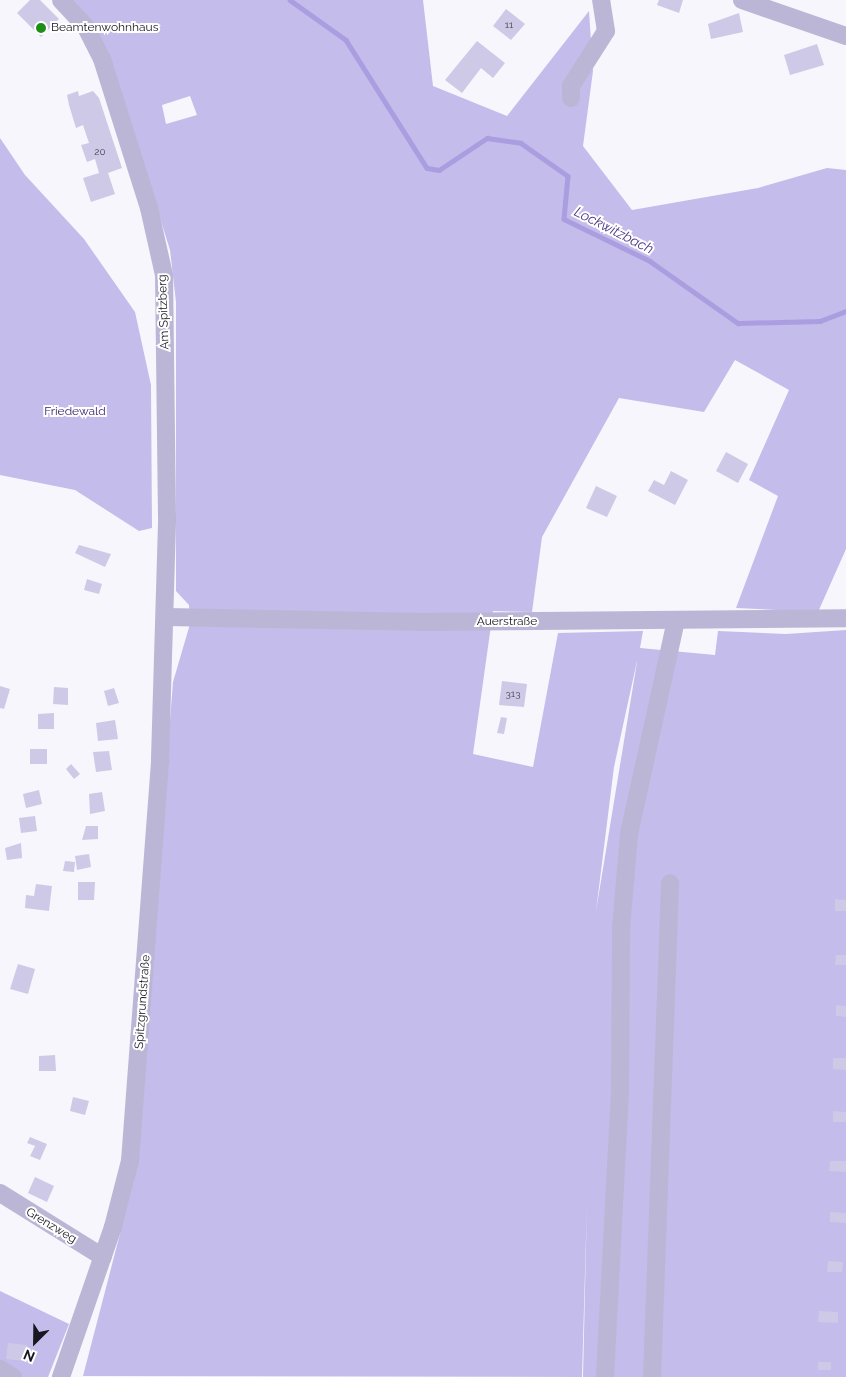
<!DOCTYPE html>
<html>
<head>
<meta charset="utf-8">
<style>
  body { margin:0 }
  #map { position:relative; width:846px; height:1377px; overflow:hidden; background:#f7f6fc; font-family:Raleway,sans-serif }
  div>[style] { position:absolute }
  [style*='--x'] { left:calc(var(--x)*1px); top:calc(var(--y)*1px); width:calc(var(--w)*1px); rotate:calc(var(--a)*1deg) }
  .green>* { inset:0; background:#c4bcea }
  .stream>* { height:4.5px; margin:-2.25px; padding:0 2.25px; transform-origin:2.25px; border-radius:2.25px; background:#aa9ee0 }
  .building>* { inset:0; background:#cec9e6 }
  .minor>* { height:18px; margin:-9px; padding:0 9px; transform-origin:9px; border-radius:9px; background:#bbb6d5 }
  .dots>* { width:14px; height:14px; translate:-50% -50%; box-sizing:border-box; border:2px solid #fff; border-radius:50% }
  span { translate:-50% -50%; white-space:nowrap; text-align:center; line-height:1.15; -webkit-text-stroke:4px #fff; paint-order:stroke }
  .number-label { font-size:10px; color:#464352 }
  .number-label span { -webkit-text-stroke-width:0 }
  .poi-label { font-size:12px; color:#181620 }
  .left { translate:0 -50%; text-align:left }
  .street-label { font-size:12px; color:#181620 }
  .park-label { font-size:12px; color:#39216d }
  .water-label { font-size:14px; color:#4e3987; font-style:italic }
  .north { position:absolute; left:10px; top:1317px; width:50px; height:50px; -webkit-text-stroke:4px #fff; paint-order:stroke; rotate:203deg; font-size:14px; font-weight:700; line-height:20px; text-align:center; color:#181620 }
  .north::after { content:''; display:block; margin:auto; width:18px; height:22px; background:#181620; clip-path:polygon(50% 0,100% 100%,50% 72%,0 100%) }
</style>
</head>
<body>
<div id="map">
  <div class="green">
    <div style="clip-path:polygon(evenodd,70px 0,423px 0,433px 86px,507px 116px,589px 11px,593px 71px,583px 146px,632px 210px,758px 188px,827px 168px,846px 170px,846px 549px,818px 612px,736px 608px,778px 496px,749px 480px,789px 390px,735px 360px,704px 412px,619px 398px,542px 537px,532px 612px,493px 611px,473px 754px,533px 767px,558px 633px,643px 631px,640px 648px,715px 655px,718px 631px,786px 634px,846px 630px,846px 1377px,583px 1377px,587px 1202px,582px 1377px,83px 1376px,134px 1180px,173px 682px,190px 624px,189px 605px,176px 591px,176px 302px,170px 250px,155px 202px,70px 0,190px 96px,197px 115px,166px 124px,162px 105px,190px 96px,70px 0,637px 661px,637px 662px,596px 911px,614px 767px,637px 661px)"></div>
    <div style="clip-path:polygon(0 138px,25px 175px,84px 239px,135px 312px,151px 385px,152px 528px,139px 531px,75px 490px,0 475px)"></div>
    <div style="clip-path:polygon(0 1291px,69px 1324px,48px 1377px,0 1377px)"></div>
  </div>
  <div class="stream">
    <div style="--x:290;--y:0;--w:69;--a:35.5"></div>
    <div style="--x:346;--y:40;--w:151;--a:57.7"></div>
    <div style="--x:427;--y:168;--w:12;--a:9"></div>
    <div style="--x:439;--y:170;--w:58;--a:-33.7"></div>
    <div style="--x:487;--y:138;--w:34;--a:8"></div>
    <div style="--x:521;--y:143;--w:57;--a:35.1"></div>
    <div style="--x:568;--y:176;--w:43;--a:95.3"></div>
    <div style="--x:564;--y:219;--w:96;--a:26"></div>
    <div style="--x:650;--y:261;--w:108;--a:35.2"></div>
    <div style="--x:738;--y:323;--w:82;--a:-1.4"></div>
    <div style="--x:820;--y:321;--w:28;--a:-21"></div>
  </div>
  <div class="building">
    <div style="clip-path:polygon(30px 0,40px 0,59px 19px,41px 37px,17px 13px)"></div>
    <div style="clip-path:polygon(659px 0,683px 0,679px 13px,657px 5px)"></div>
    <div style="clip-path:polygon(506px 9px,525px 24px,511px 40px,493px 26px)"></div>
    <div style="clip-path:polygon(739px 13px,743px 32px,711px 39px,708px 24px)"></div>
    <div style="clip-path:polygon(477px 41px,505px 63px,493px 78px,481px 68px,462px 93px,445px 80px)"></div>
    <div style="clip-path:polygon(817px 44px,824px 65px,790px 75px,784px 55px)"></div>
    <div style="clip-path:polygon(78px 91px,79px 96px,93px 91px,99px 98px,122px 168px,108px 173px,115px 194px,91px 202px,83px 178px,99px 173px,95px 159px,87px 162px,81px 145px,89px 143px,83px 125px,76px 128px,69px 105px,67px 95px)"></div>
    <div style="clip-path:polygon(726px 452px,748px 464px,738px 483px,716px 471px)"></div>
    <div style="clip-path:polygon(671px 471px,688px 480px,675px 505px,648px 491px,654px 480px,664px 485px)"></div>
    <div style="clip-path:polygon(596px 486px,617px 496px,607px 517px,586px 508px)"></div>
    <div style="clip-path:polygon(79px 545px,111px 554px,105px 567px,75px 553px)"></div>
    <div style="clip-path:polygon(87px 579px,102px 584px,99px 594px,84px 590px)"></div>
    <div style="clip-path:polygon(502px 681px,527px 684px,524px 707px,499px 705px)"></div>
    <div style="clip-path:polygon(0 686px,10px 689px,4px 709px,0 708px)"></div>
    <div style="clip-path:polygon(54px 687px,68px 688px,68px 705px,53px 704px)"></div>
    <div style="clip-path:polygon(114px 688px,119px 703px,108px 706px,104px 691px)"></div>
    <div style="clip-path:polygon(54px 713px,54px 729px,38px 729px,38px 714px)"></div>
    <div style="clip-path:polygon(501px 717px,507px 718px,504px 734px,497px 733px)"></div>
    <div style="clip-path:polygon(115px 720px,118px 739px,98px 741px,96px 723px)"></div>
    <div style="clip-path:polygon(30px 749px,47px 749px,47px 764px,30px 764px)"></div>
    <div style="clip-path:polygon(109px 751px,112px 770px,96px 772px,93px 752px)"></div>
    <div style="clip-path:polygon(71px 764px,80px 774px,74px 779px,66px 769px)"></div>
    <div style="clip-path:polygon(39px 790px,42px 804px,26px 808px,23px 794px)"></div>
    <div style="clip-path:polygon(102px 792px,105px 811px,90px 814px,89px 794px)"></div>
    <div style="clip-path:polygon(35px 816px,37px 831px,21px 833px,19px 818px)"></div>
    <div style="clip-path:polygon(86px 826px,98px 826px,98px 839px,82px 840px)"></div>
    <div style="clip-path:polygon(21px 843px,22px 858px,7px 860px,5px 848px)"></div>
    <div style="clip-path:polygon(89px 854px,91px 867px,77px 870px,75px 856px)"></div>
    <div style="clip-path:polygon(65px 861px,75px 862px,74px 872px,63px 871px)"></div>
    <div style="clip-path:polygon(78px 882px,95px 882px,94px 900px,78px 900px)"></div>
    <div style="clip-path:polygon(36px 884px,52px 886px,49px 911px,25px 908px,26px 895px,34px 896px)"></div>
    <div style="clip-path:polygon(835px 899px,846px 900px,846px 911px,835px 911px)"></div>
    <div style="clip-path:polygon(836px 955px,846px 955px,846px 965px,835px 965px)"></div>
    <div style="clip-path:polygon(18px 964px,35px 969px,28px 994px,10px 989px)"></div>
    <div style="clip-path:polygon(836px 1005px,846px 1006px,846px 1017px,836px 1016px)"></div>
    <div style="clip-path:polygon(55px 1055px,56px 1071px,39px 1071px,39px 1056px)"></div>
    <div style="clip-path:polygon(833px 1058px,846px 1058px,846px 1070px,833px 1069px)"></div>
    <div style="clip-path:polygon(73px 1097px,89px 1101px,85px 1115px,70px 1111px)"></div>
    <div style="clip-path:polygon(833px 1111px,846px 1112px,846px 1122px,833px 1122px)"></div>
    <div style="clip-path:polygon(30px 1137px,47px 1144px,40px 1160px,30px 1156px,35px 1146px,27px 1143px)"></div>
    <div style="clip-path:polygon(830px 1161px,846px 1161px,846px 1172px,829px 1171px)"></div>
    <div style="clip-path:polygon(35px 1177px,54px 1186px,47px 1202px,28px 1193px)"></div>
    <div style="clip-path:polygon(830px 1212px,846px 1213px,846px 1223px,830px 1222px)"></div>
    <div style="clip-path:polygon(828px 1261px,843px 1262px,842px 1272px,827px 1272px)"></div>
    <div style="clip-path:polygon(819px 1311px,838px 1312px,838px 1323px,818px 1322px)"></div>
    <div style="clip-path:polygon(8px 1343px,27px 1345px,25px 1361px,6px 1359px)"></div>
    <div style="clip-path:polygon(818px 1362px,831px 1362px,831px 1370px,818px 1370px)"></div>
  </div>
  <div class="minor">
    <div style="--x:742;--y:0;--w:110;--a:19.1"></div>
    <div style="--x:571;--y:98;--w:12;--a:-90"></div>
    <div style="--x:571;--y:86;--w:65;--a:-57.5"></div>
    <div style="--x:606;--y:31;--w:31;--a:-99"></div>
    <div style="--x:167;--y:617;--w:254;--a:1.1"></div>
    <div style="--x:421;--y:622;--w:425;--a:-0.5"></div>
    <div style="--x:0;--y:1193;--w:121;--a:31.9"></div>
    <div style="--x:0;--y:1369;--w:15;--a:32"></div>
    <div style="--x:61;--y:1377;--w:159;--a:-70.9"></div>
    <div style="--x:113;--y:1227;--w:68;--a:-75.6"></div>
    <div style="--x:130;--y:1161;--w:403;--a:-85.7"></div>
    <div style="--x:160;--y:759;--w:242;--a:-88.3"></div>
    <div style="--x:167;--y:517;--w:242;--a:-90.7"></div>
    <div style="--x:164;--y:275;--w:69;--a:-102.6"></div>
    <div style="--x:149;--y:208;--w:156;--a:-107.5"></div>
    <div style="--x:102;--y:59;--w:37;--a:-117"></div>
    <div style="--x:85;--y:26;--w:35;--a:-133"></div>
    <div style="--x:605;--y:1377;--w:289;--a:-87"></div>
    <div style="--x:620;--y:1088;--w:160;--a:-89.6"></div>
    <div style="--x:621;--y:928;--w:94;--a:-85.1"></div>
    <div style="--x:629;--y:834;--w:219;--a:-77.6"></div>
    <div style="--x:652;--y:1377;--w:494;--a:-87.9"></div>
  </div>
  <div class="dots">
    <div style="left:41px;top:28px;background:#1d8f17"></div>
  </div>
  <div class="number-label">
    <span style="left:509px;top:25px">11</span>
    <span style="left:100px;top:152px">20</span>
    <span style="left:513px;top:694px">313</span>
  </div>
  <div class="poi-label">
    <span class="left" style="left:51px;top:28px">Beamtenwohnhaus</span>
  </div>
  <div class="street-label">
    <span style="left:164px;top:312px;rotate:-92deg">Am Spitzberg</span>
    <span style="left:507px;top:622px">Auerstraße</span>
    <span style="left:143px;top:1002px;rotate:-86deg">Spitzgrundstraße</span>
    <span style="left:51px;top:1226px;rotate:31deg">Grenzweg</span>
  </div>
  <div class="park-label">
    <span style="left:75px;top:412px">Friedewald</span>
  </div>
  <div class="water-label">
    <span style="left:614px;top:230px;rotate:27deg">Lockwitzbach</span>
  </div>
  <div class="north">N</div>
</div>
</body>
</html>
